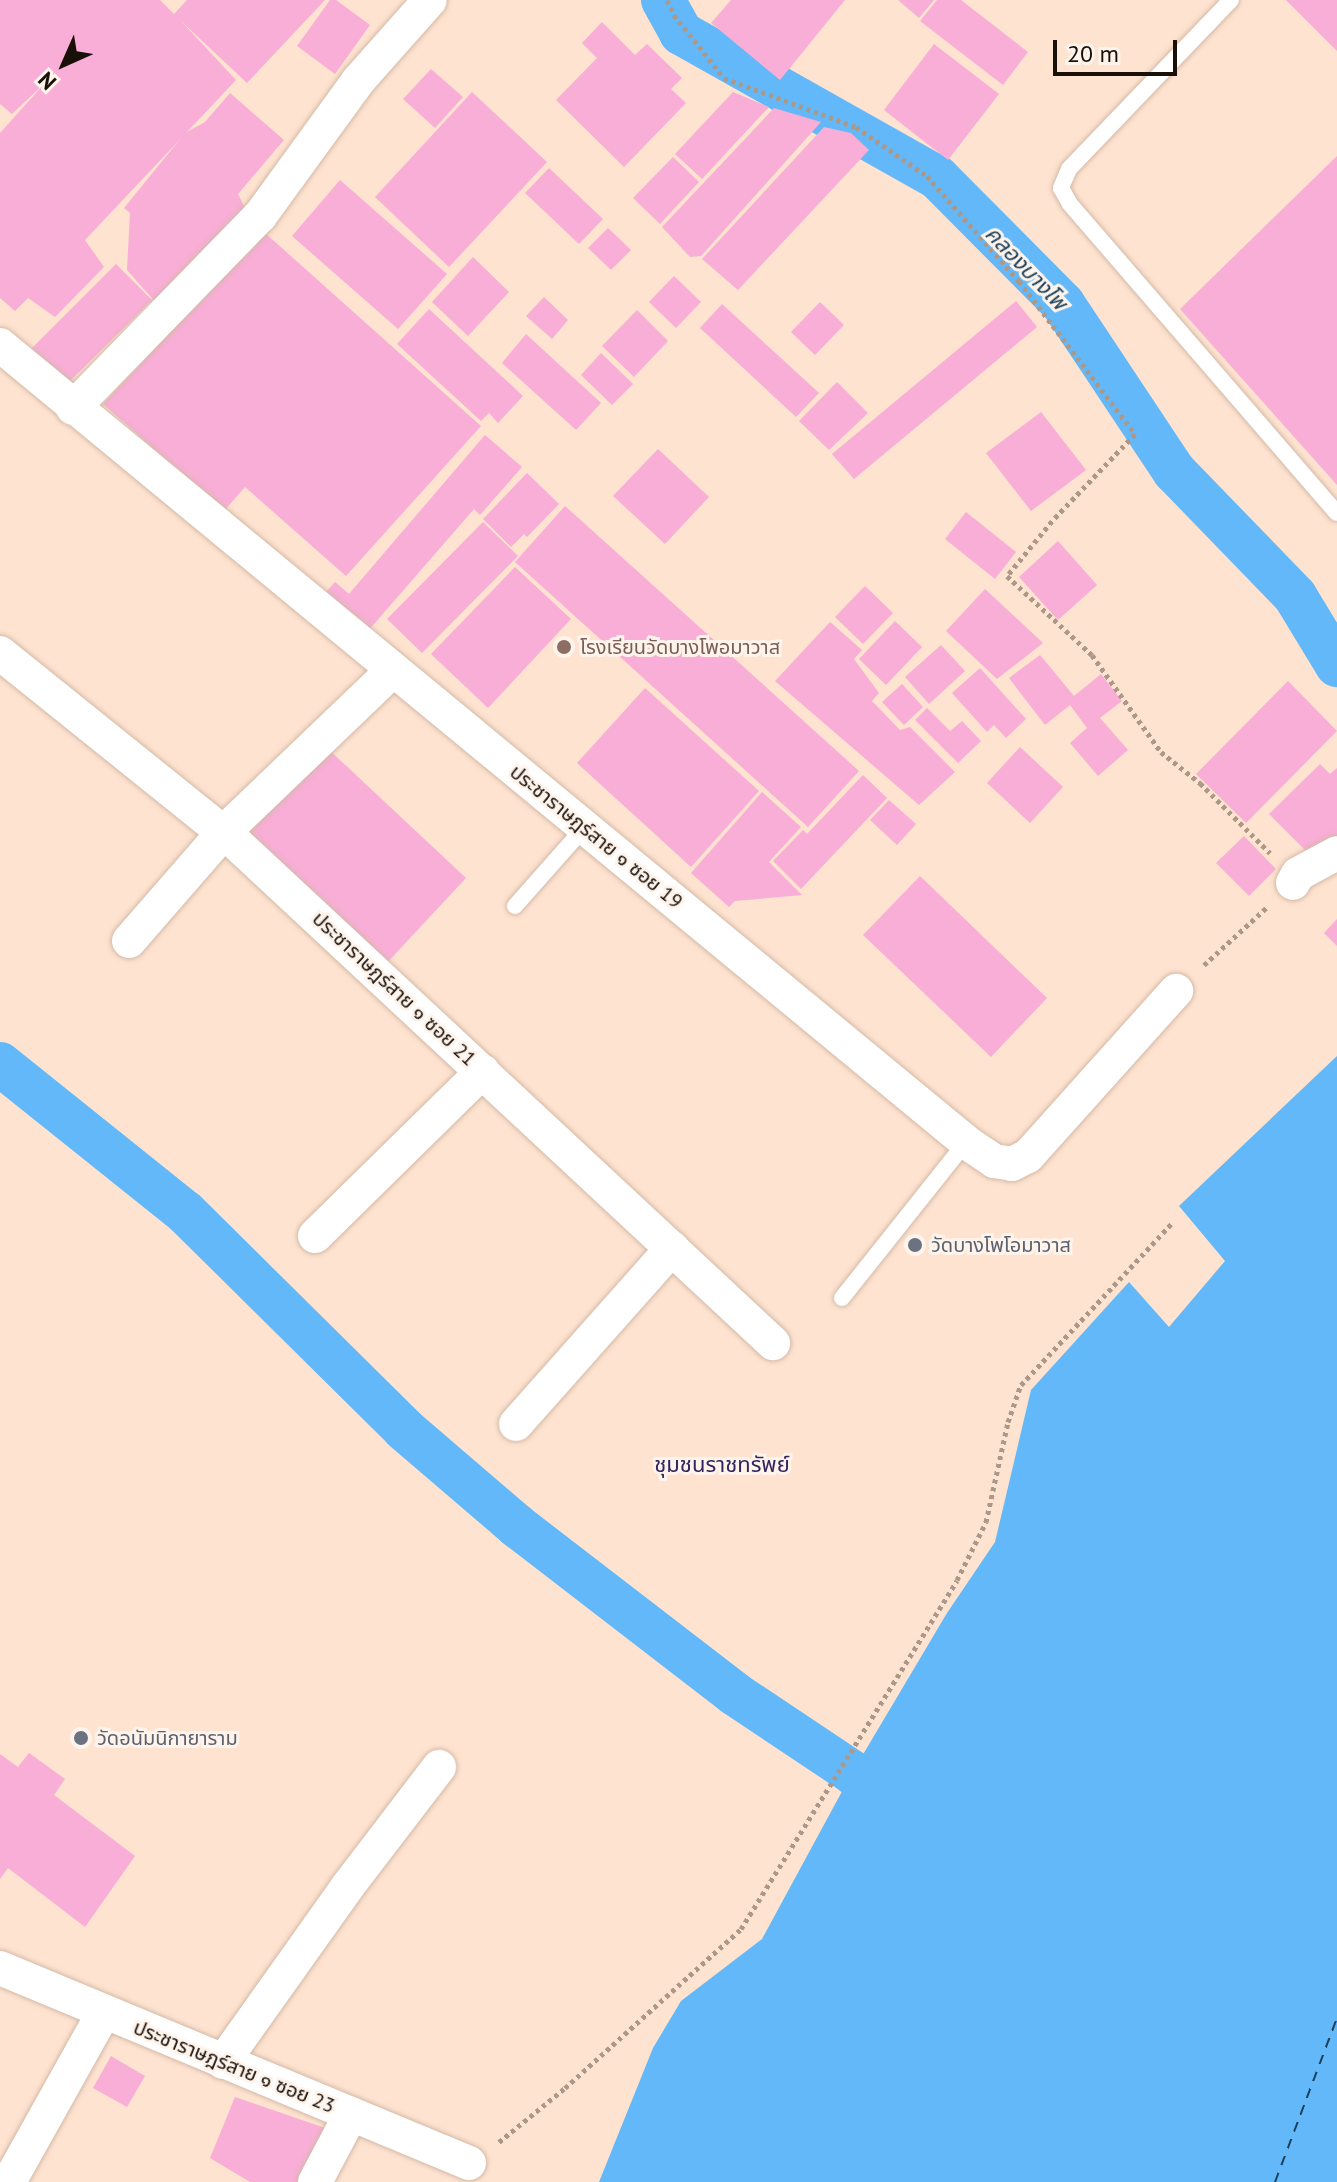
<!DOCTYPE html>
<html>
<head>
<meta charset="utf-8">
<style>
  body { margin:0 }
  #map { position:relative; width:1337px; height:2182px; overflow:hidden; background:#fee3d0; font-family:"PT Sans","Noto Sans Thai",sans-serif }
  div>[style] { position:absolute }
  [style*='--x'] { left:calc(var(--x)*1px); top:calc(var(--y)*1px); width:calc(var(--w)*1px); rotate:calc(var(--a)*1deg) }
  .water>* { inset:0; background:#62b8f8 }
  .canal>* { height:44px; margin:-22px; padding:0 22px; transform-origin:22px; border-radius:22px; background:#62b8f8 }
  .ferry>* { height:2px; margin-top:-1px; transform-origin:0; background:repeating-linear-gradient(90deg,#1c405b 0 10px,transparent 0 18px) }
  .building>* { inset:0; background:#f8aed6 }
  .path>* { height:5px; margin-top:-2.5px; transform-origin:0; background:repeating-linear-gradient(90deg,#ac9889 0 4px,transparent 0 8px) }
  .roads { filter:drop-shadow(0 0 2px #d4b9a7) drop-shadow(0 0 2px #d4b9a7) }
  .service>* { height:16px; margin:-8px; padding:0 8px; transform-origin:8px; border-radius:8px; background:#fff }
  .minor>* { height:34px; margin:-17px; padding:0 17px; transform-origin:17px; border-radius:17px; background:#fff }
  .dots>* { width:22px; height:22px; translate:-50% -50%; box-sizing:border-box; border:4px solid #fff4ec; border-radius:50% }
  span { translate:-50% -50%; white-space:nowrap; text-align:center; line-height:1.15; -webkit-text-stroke:6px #fff4ec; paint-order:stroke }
  .education-label { font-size:20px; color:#785e54 }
  .left { translate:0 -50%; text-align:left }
  .street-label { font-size:20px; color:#191009 }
  .worship-label { font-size:20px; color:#5b616d }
  .water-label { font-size:22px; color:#1c405b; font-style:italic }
  .neighbourhood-label { font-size:22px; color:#33255f }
  .north { position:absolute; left:24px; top:24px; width:80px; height:80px; -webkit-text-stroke:6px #fff4ec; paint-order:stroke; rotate:225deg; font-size:22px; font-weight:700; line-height:32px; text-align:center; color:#191009 }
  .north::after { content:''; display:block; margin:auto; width:28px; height:36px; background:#191009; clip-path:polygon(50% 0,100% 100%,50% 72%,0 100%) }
  .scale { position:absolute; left:1053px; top:40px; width:124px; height:36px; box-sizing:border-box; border:4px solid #191009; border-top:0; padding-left:10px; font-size:24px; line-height:28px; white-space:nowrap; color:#191009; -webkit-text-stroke:6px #fff4ec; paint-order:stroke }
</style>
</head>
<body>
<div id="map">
  <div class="water">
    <div style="clip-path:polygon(1337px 1056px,1337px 2182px,599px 2182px,653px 2048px,681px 2001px,762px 1939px,852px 1773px,947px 1613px,995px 1542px,1031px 1390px,1129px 1282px,1169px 1327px,1225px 1261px,1179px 1206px)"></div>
  </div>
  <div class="canal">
    <div style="--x:663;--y:0;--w:38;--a:61"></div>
    <div style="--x:681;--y:33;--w:294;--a:29.4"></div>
    <div style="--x:937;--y:177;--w:179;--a:45.2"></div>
    <div style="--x:1063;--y:304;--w:201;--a:56.4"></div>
    <div style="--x:1174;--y:471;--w:174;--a:45.9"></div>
    <div style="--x:1295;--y:596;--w:81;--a:58.7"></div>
    <div style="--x:0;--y:1064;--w:237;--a:38.7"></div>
    <div style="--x:185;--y:1212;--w:308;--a:44.7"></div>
    <div style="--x:404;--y:1429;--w:149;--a:40.6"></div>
    <div style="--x:517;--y:1526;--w:275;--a:37.6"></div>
    <div style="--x:735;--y:1694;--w:141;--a:33.7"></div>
    <div style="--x:852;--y:1772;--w:60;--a:43"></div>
  </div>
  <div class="ferry">
    <div style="--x:1275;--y:2182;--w:175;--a:-69.3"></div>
  </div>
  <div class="building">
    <div style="clip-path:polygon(0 0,160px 0,174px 14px,187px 0,325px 0,247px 83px,181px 21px,236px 80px,85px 240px,104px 267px,55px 317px,28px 298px,15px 311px,0 298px,0 133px,45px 83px,12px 114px,0 104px)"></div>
    <div style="clip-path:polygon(330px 0,336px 0,370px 25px,335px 74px,297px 46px)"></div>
    <div style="clip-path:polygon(731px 0,845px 0,780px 80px,711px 23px)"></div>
    <div style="clip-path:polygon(898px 0,934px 0,919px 18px)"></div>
    <div style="clip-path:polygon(937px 0,961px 0,1028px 52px,1003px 85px,920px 21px)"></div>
    <div style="clip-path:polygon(1286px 0,1337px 0,1337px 51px)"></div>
    <div style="clip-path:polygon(602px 22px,635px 55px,647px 44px,682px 78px,671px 89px,686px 103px,624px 167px,556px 100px,597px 58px,582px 43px)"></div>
    <div style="clip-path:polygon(934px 44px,999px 94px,948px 160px,884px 110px)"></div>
    <div style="clip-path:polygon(431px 69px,463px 97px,435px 128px,403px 99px)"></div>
    <div style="clip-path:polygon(472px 92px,547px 162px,449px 267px,375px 197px)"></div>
    <div style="clip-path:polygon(733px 92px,769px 107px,702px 179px,675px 154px)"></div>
    <div style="clip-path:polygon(230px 93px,284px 140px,238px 194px,246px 210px,157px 304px,127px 270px,130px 213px,124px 208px,185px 133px,205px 122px)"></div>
    <div style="clip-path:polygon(774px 108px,821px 122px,701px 256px,690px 257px,662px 227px)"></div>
    <div style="clip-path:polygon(824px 127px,851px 133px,869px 150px,738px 290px,702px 259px)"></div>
    <div style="clip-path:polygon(1337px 156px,1337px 485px,1180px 309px)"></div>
    <div style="clip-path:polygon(673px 157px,699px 182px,660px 224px,633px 198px)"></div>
    <div style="clip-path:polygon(549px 168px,603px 219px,579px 244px,525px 193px)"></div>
    <div style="clip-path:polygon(340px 180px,447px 274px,398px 329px,292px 236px)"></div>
    <div style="clip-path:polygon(608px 228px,631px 250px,611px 270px,588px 248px)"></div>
    <div style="clip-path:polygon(264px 232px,481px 426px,346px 576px,245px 487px,224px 511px,103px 404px)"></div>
    <div style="clip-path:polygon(473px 257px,509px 292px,468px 336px,432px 302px)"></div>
    <div style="clip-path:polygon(116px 264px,152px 300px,65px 386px,30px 350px)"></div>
    <div style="clip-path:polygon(674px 276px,701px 302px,676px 328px,649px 302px)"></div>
    <div style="clip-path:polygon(544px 297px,568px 320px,552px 339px,526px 316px)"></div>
    <div style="clip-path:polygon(1016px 301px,1037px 327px,854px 479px,832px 454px)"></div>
    <div style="clip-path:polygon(820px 302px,844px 325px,815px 355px,791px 332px)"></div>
    <div style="clip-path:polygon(722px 304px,819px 393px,796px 417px,700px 328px)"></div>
    <div style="clip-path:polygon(429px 309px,523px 396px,498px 423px,489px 413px,481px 421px,397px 344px)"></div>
    <div style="clip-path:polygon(637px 310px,668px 341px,634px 377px,602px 346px)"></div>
    <div style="clip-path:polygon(526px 334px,601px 403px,576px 430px,502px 363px)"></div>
    <div style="clip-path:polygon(601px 353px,633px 384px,612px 405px,581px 375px)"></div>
    <div style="clip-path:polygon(837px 382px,868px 413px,829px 450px,799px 421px)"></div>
    <div style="clip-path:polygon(1041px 412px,1086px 470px,1031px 511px,986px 453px)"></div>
    <div style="clip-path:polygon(485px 435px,522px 467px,480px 515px,474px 509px,368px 631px,325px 593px,335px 582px,349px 594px)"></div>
    <div style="clip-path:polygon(658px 449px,709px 497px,665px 544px,613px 496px)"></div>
    <div style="clip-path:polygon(527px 473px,559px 504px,527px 537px,524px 534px,511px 547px,483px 519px)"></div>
    <div style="clip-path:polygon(565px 506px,859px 771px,808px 827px,515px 562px)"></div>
    <div style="clip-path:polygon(966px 512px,1016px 552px,995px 579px,945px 539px)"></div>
    <div style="clip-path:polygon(483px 522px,518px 556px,422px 653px,387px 619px)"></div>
    <div style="clip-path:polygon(1058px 541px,1097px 585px,1058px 620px,1019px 577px)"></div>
    <div style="clip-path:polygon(515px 567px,571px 619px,488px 708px,431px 654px)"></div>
    <div style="clip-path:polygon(865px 586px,893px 613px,863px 644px,835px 617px)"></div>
    <div style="clip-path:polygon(985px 589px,1043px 643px,997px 679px,946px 631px)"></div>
    <div style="clip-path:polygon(895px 621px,922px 647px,886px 685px,859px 659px)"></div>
    <div style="clip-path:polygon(830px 622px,862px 650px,854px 659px,879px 693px,872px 701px,900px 730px,910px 727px,955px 772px,919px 805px,775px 681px)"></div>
    <div style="clip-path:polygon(941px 645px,965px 671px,929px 704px,905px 677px)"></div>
    <div style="clip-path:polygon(1040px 655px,1074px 696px,1101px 674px,1122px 701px,1100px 718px,1128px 750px,1098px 776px,1070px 743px,1087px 728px,1070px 705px,1045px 725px,1009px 678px)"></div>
    <div style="clip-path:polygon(980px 668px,1026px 719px,1006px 738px,994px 725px,987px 732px,952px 693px)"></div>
    <div style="clip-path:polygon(1288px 681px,1337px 731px,1246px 823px,1196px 774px)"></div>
    <div style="clip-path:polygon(902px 684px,923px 707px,904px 725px,882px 702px)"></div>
    <div style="clip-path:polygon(645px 688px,759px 791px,691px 867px,577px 763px)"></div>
    <div style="clip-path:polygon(927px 708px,950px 731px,962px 721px,981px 741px,958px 763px,915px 720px)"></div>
    <div style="clip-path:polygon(325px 746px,466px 878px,384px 966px,243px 833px)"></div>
    <div style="clip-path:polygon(1020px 747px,1063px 787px,1030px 823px,987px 783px)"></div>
    <div style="clip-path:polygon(1320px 764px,1330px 774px,1337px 768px,1337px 842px,1310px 855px,1269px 814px)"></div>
    <div style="clip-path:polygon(863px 775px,887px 798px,801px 889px,773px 861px,803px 830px,807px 834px)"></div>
    <div style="clip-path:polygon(762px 792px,801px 827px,769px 862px,802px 895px,735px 901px,729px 907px,691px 873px)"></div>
    <div style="clip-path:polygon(889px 800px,916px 824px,897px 845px,870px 820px)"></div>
    <div style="clip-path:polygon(1244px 836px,1276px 869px,1249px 896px,1216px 863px)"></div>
    <div style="clip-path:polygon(920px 876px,1047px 998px,991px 1057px,863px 935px)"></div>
    <div style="clip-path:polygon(1337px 919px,1337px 946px,1324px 933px)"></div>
    <div style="clip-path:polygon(29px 1753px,65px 1779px,54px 1795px,135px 1856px,85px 1927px,8px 1868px,0 1879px,0 1754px,18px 1767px)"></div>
    <div style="clip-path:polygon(111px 2056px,145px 2076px,127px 2107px,93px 2088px)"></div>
    <div style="clip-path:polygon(235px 2097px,328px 2129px,304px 2182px,250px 2182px,210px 2158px)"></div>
  </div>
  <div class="path">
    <div style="--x:667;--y:0;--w:17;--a:65"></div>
    <div style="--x:674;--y:15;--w:80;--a:51.6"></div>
    <div style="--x:724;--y:78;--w:141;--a:20.4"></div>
    <div style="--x:856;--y:127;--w:86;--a:34.6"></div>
    <div style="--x:927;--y:176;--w:140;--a:48.8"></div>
    <div style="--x:1019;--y:281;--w:192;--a:52.8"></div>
    <div style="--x:1135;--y:434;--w:120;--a:133.7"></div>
    <div style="--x:1052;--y:521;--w:71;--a:129.3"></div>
    <div style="--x:1007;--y:576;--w:116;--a:42.9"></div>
    <div style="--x:1092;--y:655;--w:119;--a:54.6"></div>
    <div style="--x:1161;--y:752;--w:50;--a:38.5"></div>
    <div style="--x:1200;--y:783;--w:99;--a:45"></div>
    <div style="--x:1204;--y:965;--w:86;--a:-42.6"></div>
    <div style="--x:499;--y:2142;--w:85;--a:-39.3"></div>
    <div style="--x:565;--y:2088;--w:237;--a:-42.1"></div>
    <div style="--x:741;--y:1929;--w:410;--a:-58.2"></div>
    <div style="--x:957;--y:1580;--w:65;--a:-63.4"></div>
    <div style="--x:986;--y:1522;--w:102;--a:-77.6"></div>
    <div style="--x:1008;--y:1422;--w:39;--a:-71"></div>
    <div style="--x:1021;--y:1385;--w:223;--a:-47"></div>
  </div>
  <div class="roads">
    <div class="service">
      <div style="--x:1231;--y:0;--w:234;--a:133.8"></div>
      <div style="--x:1069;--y:169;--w:21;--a:113"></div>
      <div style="--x:1061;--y:188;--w:18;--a:61"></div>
      <div style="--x:1070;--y:204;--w:408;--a:49.2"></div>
      <div style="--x:515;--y:906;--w:104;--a:-48.5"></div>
      <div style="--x:842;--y:1298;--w:199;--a:-51.5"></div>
    </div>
    <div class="minor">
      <div style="--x:0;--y:345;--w:1252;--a:39.52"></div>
      <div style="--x:966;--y:1142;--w:34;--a:34"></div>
      <div style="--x:994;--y:1161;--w:18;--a:9"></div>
      <div style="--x:1012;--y:1164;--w:18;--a:-27"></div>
      <div style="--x:1028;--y:1156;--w:222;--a:-48.1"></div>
      <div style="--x:73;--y:408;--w:268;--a:-45.8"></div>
      <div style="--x:260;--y:216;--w:167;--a:-54"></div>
      <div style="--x:358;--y:81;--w:108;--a:-48.4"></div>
      <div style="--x:0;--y:653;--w:303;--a:38.8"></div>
      <div style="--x:236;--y:843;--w:734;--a:42.96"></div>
      <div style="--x:1293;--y:883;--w:10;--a:-61"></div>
      <div style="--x:1298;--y:874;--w:44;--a:-28.3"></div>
      <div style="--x:129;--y:941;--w:143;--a:-49"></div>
      <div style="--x:223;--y:833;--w:236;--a:-43.8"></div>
      <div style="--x:315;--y:1236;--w:235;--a:-44.5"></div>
      <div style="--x:516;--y:1424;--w:235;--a:-48.4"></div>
      <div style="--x:0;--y:1968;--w:508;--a:22.58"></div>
      <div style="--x:223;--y:2062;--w:216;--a:-54.6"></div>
      <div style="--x:348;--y:1886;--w:150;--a:-52.6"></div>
      <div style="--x:9;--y:2182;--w:193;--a:-60.8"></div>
      <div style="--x:315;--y:2182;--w:77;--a:-62.1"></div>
    </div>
  </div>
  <div class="dots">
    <div style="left:564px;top:647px;background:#8d6e63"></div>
    <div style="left:915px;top:1245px;background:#6b7280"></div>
    <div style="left:81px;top:1738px;background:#6b7280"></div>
  </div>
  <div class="education-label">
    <span class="left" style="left:580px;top:647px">โรงเรียนวัดบางโพอมาวาส</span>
  </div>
  <div class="street-label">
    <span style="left:596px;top:837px;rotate:39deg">ประชาราษฎร์สาย ๑ ซอย 19</span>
    <span style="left:394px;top:989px;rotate:43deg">ประชาราษฎร์สาย ๑ ซอย 21</span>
    <span style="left:234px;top:2067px;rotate:22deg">ประชาราษฎร์สาย ๑ ซอย 23</span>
  </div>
  <div class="worship-label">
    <span class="left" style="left:931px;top:1245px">วัดบางโพโอมาวาส</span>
    <span class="left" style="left:97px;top:1738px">วัดอนัมนิกายาราม</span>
  </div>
  <div class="water-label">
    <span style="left:1026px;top:268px;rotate:46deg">คลองบางโพ</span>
  </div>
  <div class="neighbourhood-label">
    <span style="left:722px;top:1465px">ชุมชนราชทรัพย์</span>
  </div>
  <div class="north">N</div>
  <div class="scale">20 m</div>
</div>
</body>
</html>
